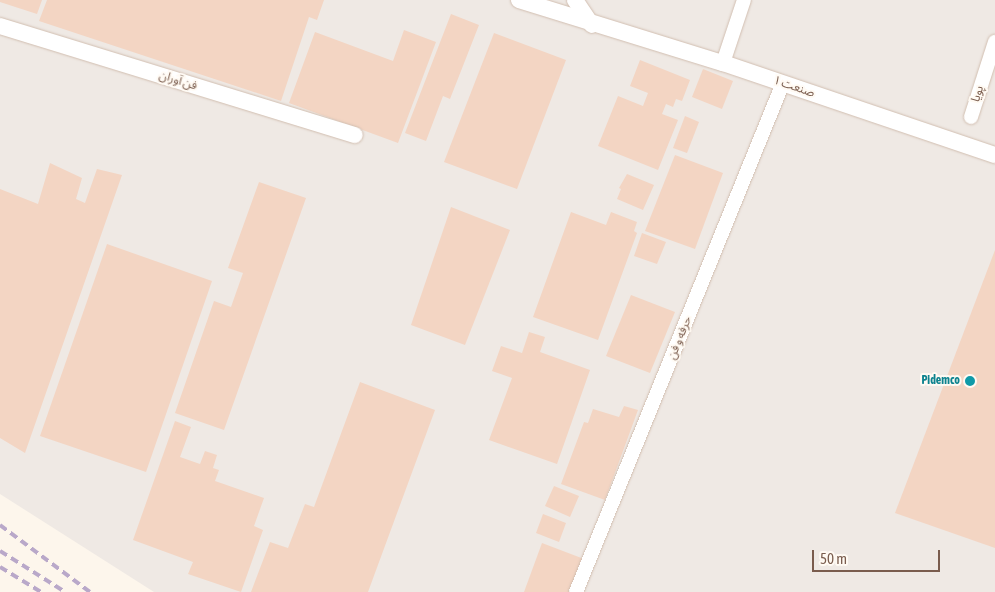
<!DOCTYPE html>
<html>
<head>
<meta charset="utf-8">
<style>
  body { margin:0 }
  #map { position:relative; width:995px; height:592px; overflow:hidden; background:#fdf6ec; font-family:"Asap Condensed","Noto Sans Arabic",sans-serif }
  div>[style] { position:absolute }
  [style*='--x'] { left:calc(var(--x)*1px); top:calc(var(--y)*1px); width:calc(var(--w)*1px); rotate:calc(var(--a)*1deg) }
  .industrial>* { inset:0; background:#efe9e4 }
  .building>* { inset:0; background:#f3d5c3 }
  .roads { filter:drop-shadow(0 0 1px #d1beb0) drop-shadow(0 0 1px #d1beb0) }
  .minor>* { height:14px; margin:-7px; padding:0 7px; transform-origin:7px; border-radius:7px; background:#fff }
  .tertiary>* { height:16px; margin:-8px; padding:0 8px; transform-origin:8px; border-radius:8px; background:#fff }
  .rail>* { height:4px; margin-top:-2px; transform-origin:0; background:repeating-linear-gradient(90deg,#b9a8c9 0 8px,transparent 0 13px) }
  .dots>* { width:14px; height:14px; translate:-50% -50%; box-sizing:border-box; border:2px solid #fffaf3; border-radius:50% }
  span { translate:-50% -50%; white-space:nowrap; text-align:center; line-height:1.15; -webkit-text-stroke:4px #fffaf3; paint-order:stroke }
  .street-label { font-size:12px; color:#7a5c4d }
  .culture-label { font-size:12px; color:#0d838f; font-weight:700 }
  .right { translate:-100% -50%; text-align:right }
  .scale { position:absolute; left:812px; top:550px; width:128px; height:22px; box-sizing:border-box; border:2px solid #7a5c4d; border-top:0; padding-left:6px; font-size:15px; line-height:18px; white-space:nowrap; color:#7a5c4d; -webkit-text-stroke:4px #fffaf3; paint-order:stroke }
</style>
</head>
<body>
<div id="map">
  <div class="industrial">
    <div style="clip-path:polygon(0 0,995px 0,995px 592px,154px 592px,0 494px)"></div>
  </div>
  <div class="building">
    <div style="clip-path:polygon(0 0,42px 0,37px 14px,0 2px)"></div>
    <div style="clip-path:polygon(47px 0,324px 0,317px 20px,309px 17px,281px 101px,39px 21px)"></div>
    <div style="clip-path:polygon(451px 14px,479px 25px,450px 99px,443px 96px,426px 141px,405px 133px)"></div>
    <div style="clip-path:polygon(404px 30px,436px 42px,398px 143px,289px 103px,315px 32px,393px 61px)"></div>
    <div style="clip-path:polygon(494px 33px,566px 60px,517px 189px,444px 162px)"></div>
    <div style="clip-path:polygon(640px 60px,690px 80px,682px 101px,676px 99px,673px 107px,666px 104px,662px 114px,678px 120px,658px 170px,598px 146px,618px 96px,643px 106px,648px 93px,630px 86px)"></div>
    <div style="clip-path:polygon(703px 69px,733px 81px,722px 109px,692px 97px)"></div>
    <div style="clip-path:polygon(685px 116px,699px 122px,687px 153px,673px 148px)"></div>
    <div style="clip-path:polygon(675px 155px,723px 173px,695px 249px,645px 231px)"></div>
    <div style="clip-path:polygon(50px 163px,82px 178px,76px 199px,85px 203px,97px 169px,122px 175px,25px 453px,0 438px,0 189px,38px 204px)"></div>
    <div style="clip-path:polygon(627px 174px,654px 185px,643px 210px,617px 199px,621px 189px,619px 188px)"></div>
    <div style="clip-path:polygon(259px 182px,306px 198px,224px 430px,175px 413px,214px 301px,231px 307px,243px 273px,228px 268px)"></div>
    <div style="clip-path:polygon(451px 207px,510px 230px,465px 345px,411px 325px)"></div>
    <div style="clip-path:polygon(571px 212px,606px 225px,611px 212px,637px 222px,634px 231px,637px 233px,598px 340px,533px 317px)"></div>
    <div style="clip-path:polygon(642px 233px,666px 242px,657px 264px,634px 256px)"></div>
    <div style="clip-path:polygon(107px 244px,212px 281px,146px 472px,40px 436px)"></div>
    <div style="clip-path:polygon(995px 250px,995px 548px,895px 513px)"></div>
    <div style="clip-path:polygon(631px 295px,675px 312px,650px 373px,606px 356px)"></div>
    <div style="clip-path:polygon(529px 332px,545px 337px,540px 352px,590px 370px,557px 464px,489px 440px,512px 378px,492px 371px,501px 346px,522px 353px)"></div>
    <div style="clip-path:polygon(360px 382px,435px 410px,368px 592px,251px 592px,270px 542px,288px 548px,305px 504px,314px 507px)"></div>
    <div style="clip-path:polygon(624px 406px,638px 410px,605px 500px,561px 484px,584px 422px,588px 423px,593px 409px,619px 417px)"></div>
    <div style="clip-path:polygon(175px 421px,191px 427px,180px 457px,200px 464px,205px 451px,217px 455px,213px 468px,219px 470px,215px 481px,264px 498px,254px 526px,263px 530px,241px 592px,188px 574px,193px 562px,133px 540px)"></div>
    <div style="clip-path:polygon(554px 486px,579px 496px,570px 517px,545px 506px)"></div>
    <div style="clip-path:polygon(543px 514px,566px 523px,559px 542px,536px 533px)"></div>
    <div style="clip-path:polygon(542px 543px,584px 559px,572px 592px,524px 592px)"></div>
  </div>
  <div class="roads">
    <div class="minor">
      <div style="--x:723;--y:63;--w:66;--a:-71.6"></div>
      <div style="--x:971;--y:117;--w:79;--a:-72.3"></div>
      <div style="--x:576;--y:592;--w:549;--a:-67.87"></div>
    </div>
    <div class="tertiary">
      <div style="--x:519;--y:0;--w:214;--a:17.2"></div>
      <div style="--x:723;--y:63;--w:287;--a:18.7"></div>
      <div style="--x:575;--y:0;--w:30;--a:56"></div>
      <div style="--x:0;--y:26;--w:371;--a:17.1"></div>
    </div>
  </div>
  <div class="rail">
    <div style="--x:0;--y:525;--w:112;--a:36.7"></div>
    <div style="--x:0;--y:551;--w:77;--a:32.2"></div>
    <div style="--x:0;--y:567;--w:48;--a:31.4"></div>
  </div>
  <div class="dots">
    <div style="left:970px;top:381px;background:#0f9aa8"></div>
  </div>
  <div class="street-label">
    <span style="left:178px;top:81px;rotate:17deg">فن آوران</span>
    <span style="left:794px;top:87px;rotate:19deg">صنعت ۱</span>
    <span style="left:978px;top:94px;rotate:-72deg">پویا</span>
    <span style="left:680px;top:338px;rotate:-68deg">حرفه و فن</span>
  </div>
  <div class="culture-label">
    <span class="right" style="left:960px;top:381px">Pidemco</span>
  </div>
  <div class="scale">50 m</div>
</div>
</body>
</html>
